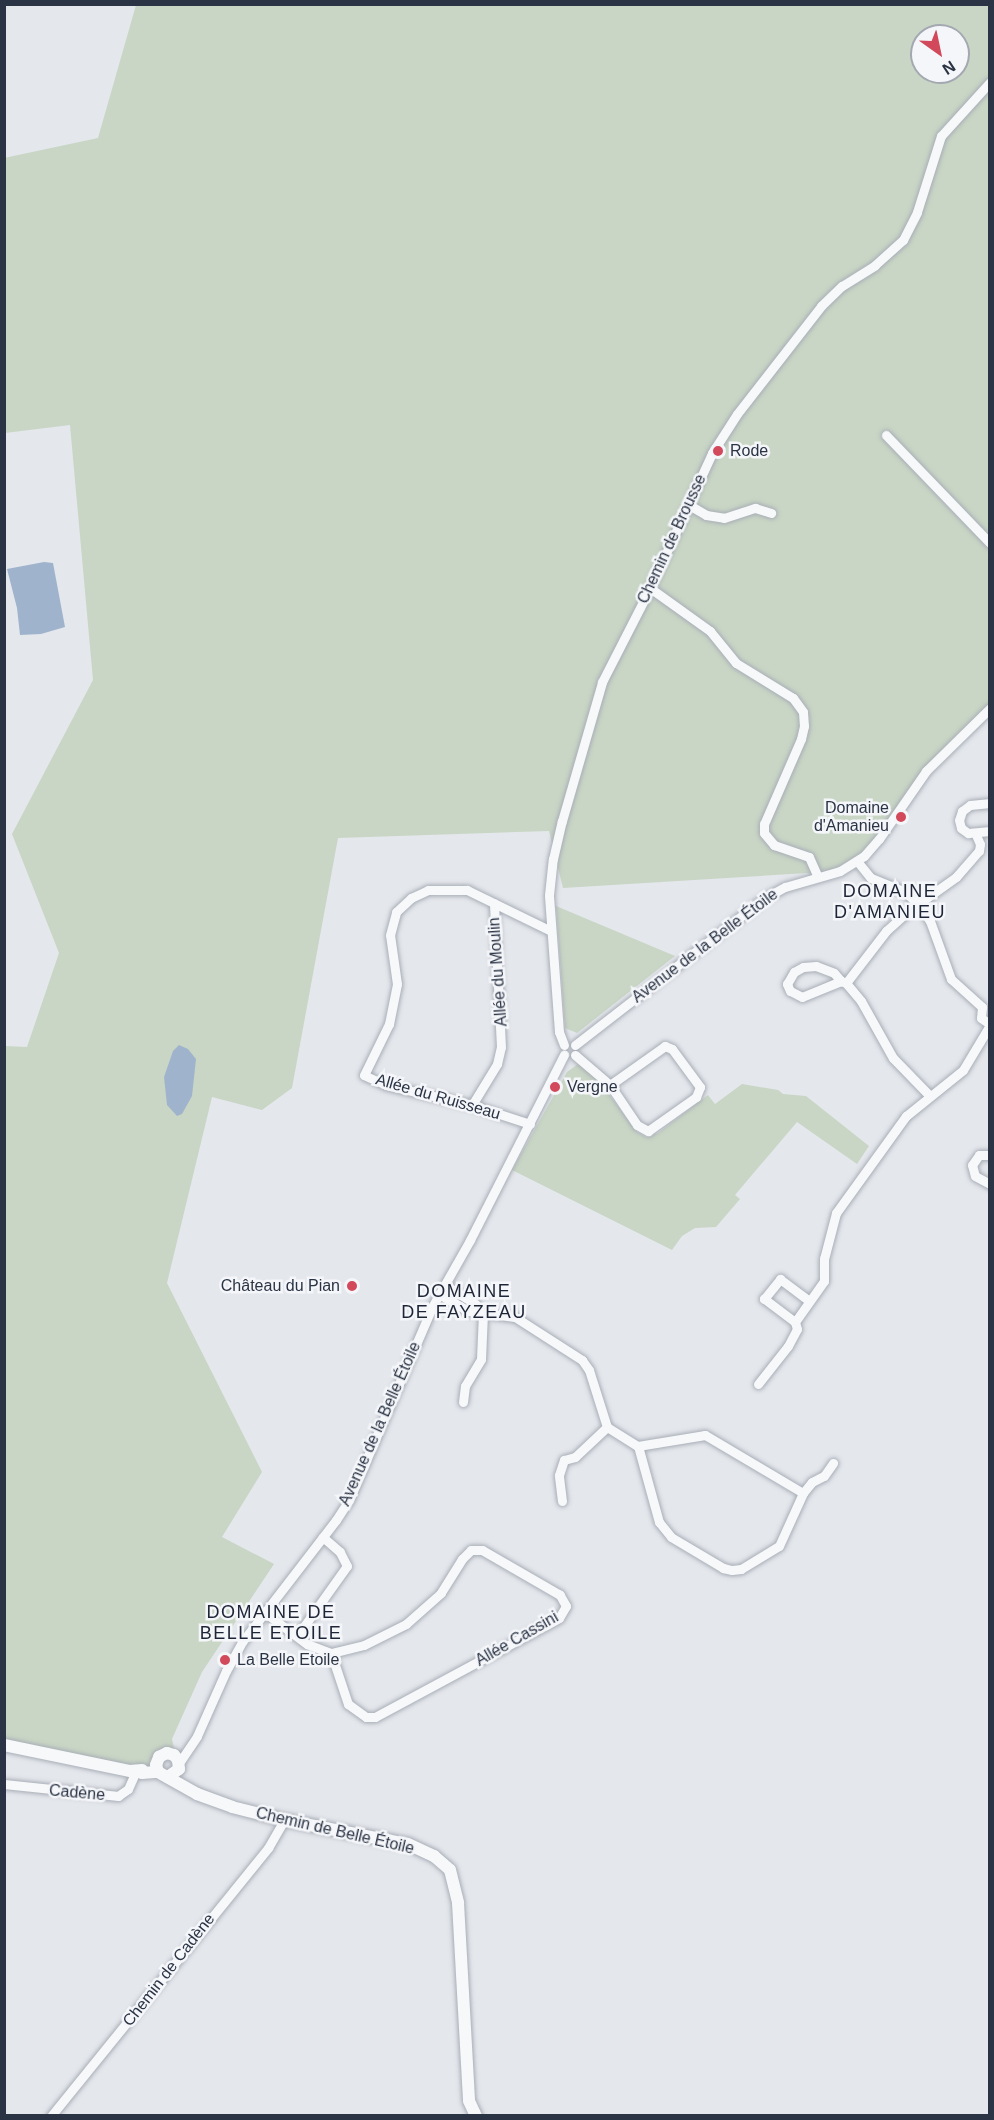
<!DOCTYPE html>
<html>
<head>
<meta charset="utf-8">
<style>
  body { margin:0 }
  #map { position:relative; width:994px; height:2120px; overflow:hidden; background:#e4e7ec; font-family:Arial,sans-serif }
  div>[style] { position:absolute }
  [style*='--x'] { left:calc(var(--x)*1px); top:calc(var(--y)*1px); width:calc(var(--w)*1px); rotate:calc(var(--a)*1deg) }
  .green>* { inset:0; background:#c9d6c5 }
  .water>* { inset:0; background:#9fb4cc }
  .roads { filter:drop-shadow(0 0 2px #a9aeb7) drop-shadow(0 0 2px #a9aeb7) }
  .minor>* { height:9px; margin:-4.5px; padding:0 4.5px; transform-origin:4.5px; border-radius:4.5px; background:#f7f8fa }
  .tertiary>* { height:12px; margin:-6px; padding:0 6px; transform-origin:6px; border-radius:6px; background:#f7f8fa }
  .dots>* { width:16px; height:16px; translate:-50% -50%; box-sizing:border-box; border:3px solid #f4f6f9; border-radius:50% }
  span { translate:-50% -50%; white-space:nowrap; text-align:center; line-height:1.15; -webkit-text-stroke:5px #f4f6f9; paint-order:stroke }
  .poi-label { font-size:16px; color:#2b3445 }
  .left { translate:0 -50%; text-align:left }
  .right { translate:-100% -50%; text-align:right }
  .street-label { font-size:16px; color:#2b3445 }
  .neighbourhood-label { font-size:18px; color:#1d2536; letter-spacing:1.5px }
  .frame { position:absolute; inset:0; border:6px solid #2b3445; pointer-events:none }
  .north { position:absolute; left:910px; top:24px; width:60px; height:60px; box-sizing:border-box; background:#f4f6f9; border:2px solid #a4a8b1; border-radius:50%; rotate:147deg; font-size:16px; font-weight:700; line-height:24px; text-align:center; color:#2b3445 }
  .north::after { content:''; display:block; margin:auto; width:21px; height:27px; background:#d1495b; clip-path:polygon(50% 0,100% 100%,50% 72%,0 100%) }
</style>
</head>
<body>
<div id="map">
  <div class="green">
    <div style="clip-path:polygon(evenodd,136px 5px,989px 5px,989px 708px,945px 748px,879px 839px,840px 871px,563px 888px,549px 831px,338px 838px,292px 1088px,262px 1110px,212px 1097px,167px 1283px,262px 1472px,222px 1537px,274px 1564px,202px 1672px,172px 1739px,176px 1757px,173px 1755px,141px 1771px,5px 1745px,5px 1046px,27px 1047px,59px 953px,12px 834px,93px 680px,70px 425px,5px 433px,4px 158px,98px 138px,136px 5px,922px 36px,958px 36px,958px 72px,922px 72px,922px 36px)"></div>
    <div style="clip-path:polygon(556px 906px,675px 956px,577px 1033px,565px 1028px)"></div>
    <div style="clip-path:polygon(578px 1064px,599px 1081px,637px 1132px,646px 1137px,658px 1133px,708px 1095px,715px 1104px,742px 1084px,778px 1090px,783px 1094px,806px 1096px,869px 1146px,857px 1164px,797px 1122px,735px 1195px,740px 1199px,716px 1227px,695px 1228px,682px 1236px,672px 1250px,512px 1170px,567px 1072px)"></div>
  </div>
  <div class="water">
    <div style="clip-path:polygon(44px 562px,53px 563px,65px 627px,41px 634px,20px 635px,17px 608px,7px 569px)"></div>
    <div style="clip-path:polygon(179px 1045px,188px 1049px,196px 1059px,192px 1096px,182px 1114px,177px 1116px,167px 1105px,164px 1077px,173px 1051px)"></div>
  </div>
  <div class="roads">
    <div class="minor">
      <div style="--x:886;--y:435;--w:150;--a:46.1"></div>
      <div style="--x:689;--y:505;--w:20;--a:30"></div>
      <div style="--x:706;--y:515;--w:18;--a:9"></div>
      <div style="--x:724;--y:518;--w:33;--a:-18"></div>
      <div style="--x:755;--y:508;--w:17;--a:17"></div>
      <div style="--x:650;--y:588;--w:74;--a:35.6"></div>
      <div style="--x:710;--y:631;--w:41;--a:50.9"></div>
      <div style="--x:736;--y:663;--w:67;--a:31.6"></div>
      <div style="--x:793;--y:698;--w:17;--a:54"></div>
      <div style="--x:803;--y:712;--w:14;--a:86"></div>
      <div style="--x:804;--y:726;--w:13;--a:103"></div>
      <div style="--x:801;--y:739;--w:93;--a:113.5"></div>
      <div style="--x:764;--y:824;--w:9;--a:90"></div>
      <div style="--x:764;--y:833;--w:16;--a:50"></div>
      <div style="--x:774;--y:845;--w:37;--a:19"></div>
      <div style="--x:809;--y:857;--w:22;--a:66"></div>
      <div style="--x:990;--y:803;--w:20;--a:174"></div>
      <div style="--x:970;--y:805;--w:10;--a:143"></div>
      <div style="--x:962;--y:811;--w:9;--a:108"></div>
      <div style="--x:959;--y:820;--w:8;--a:76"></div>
      <div style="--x:961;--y:828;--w:9;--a:36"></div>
      <div style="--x:968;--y:833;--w:22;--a:-5"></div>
      <div style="--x:857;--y:861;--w:22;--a:51"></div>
      <div style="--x:871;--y:878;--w:35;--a:22"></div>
      <div style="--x:904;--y:891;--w:19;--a:43"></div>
      <div style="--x:918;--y:904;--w:21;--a:55"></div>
      <div style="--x:930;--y:921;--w:62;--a:70.1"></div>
      <div style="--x:951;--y:979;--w:42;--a:42.1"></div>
      <div style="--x:841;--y:981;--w:42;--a:157.7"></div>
      <div style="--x:802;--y:997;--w:13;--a:-153"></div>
      <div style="--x:790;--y:991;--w:8;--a:-113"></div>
      <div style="--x:787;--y:984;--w:14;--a:-60"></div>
      <div style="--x:794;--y:972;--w:10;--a:-29"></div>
      <div style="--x:803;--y:967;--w:13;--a:-4"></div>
      <div style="--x:816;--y:966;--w:19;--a:21"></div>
      <div style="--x:834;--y:973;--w:11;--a:49"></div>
      <div style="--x:841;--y:981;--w:5;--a:22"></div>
      <div style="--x:846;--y:983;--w:23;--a:50"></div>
      <div style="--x:861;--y:1001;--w:65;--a:60.7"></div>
      <div style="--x:893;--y:1058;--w:53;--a:45.8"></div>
      <div style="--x:846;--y:983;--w:66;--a:-52.4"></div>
      <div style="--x:886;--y:931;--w:28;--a:-42"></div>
      <div style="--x:907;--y:912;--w:60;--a:-35.5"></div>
      <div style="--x:956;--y:877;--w:35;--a:-49"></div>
      <div style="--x:979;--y:851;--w:7;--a:-82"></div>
      <div style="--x:980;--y:844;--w:12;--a:-114"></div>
      <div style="--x:982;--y:1007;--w:11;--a:95"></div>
      <div style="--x:981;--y:1018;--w:11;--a:34"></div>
      <div style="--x:564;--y:1045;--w:14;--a:-111"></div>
      <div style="--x:559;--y:1032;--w:137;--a:-94.2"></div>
      <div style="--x:549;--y:895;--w:36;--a:-84"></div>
      <div style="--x:553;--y:859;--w:39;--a:-77"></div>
      <div style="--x:562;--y:821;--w:145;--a:-73.9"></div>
      <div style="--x:602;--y:682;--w:106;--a:-62.9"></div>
      <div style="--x:650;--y:588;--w:149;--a:-65.3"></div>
      <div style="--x:712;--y:453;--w:46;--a:-57.3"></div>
      <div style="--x:737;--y:414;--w:137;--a:-52.1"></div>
      <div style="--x:821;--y:306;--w:29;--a:-44"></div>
      <div style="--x:842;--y:286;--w:39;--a:-32"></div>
      <div style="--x:875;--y:265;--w:38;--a:-42"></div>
      <div style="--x:903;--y:240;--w:31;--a:-63"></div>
      <div style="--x:917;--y:212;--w:80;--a:-72.5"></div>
      <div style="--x:941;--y:136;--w:73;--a:-47.8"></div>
      <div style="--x:575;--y:1045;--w:238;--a:-37.8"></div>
      <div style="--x:763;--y:899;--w:25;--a:-29"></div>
      <div style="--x:785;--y:887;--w:57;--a:-16.2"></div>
      <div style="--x:840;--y:871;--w:28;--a:-32"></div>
      <div style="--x:864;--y:856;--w:23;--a:-49"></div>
      <div style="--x:879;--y:839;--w:83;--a:-55.3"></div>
      <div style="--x:926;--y:771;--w:90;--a:-44.5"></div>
      <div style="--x:575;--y:1055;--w:46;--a:40.6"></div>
      <div style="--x:610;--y:1085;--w:48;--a:56"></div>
      <div style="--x:637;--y:1125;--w:13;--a:29"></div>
      <div style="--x:648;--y:1131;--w:59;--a:-35.3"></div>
      <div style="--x:696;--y:1097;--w:11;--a:-68"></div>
      <div style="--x:700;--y:1087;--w:47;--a:-126.4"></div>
      <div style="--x:672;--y:1049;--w:8;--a:-157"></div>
      <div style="--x:665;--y:1046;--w:67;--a:144.7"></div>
      <div style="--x:472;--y:1105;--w:48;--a:-58.6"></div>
      <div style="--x:497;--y:1064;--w:17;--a:-77"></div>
      <div style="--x:501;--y:1047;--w:144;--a:-92.8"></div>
      <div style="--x:530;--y:1124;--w:61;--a:-161.9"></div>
      <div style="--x:472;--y:1105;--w:88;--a:-166.9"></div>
      <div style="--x:386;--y:1085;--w:24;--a:-156"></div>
      <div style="--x:364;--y:1075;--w:57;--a:-63.9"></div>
      <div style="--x:389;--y:1024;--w:41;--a:-78.7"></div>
      <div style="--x:397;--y:984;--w:49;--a:-98.1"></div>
      <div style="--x:390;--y:935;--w:24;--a:-75"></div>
      <div style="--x:396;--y:912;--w:21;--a:-43"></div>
      <div style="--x:411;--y:898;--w:19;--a:-25"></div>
      <div style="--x:428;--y:890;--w:39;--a:0"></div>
      <div style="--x:467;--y:890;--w:93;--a:26"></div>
      <div style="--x:990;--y:1155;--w:11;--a:180"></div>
      <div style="--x:979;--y:1155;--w:12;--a:125"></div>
      <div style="--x:972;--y:1165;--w:11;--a:75"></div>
      <div style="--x:975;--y:1176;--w:17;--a:28"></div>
      <div style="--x:445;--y:1285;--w:36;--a:32"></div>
      <div style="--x:475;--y:1304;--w:13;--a:51"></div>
      <div style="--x:439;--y:1294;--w:34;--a:30"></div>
      <div style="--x:469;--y:1311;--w:46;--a:7.4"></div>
      <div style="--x:515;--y:1317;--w:80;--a:32.7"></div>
      <div style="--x:582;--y:1360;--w:12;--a:55"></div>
      <div style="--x:589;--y:1370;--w:60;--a:72.5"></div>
      <div style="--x:607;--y:1427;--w:36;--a:32"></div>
      <div style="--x:638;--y:1446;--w:79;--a:74.6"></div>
      <div style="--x:659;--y:1522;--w:19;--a:51"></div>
      <div style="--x:671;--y:1537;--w:61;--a:30.8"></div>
      <div style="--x:723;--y:1568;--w:9;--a:13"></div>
      <div style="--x:732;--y:1570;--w:9;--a:-6"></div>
      <div style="--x:741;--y:1569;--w:44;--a:-31.2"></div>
      <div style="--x:779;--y:1546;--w:58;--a:-65.6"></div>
      <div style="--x:803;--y:1493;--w:114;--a:-149.4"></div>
      <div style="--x:705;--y:1435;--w:68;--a:170.7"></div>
      <div style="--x:795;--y:1322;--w:39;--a:-143"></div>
      <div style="--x:764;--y:1299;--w:26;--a:-51"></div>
      <div style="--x:780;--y:1279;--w:36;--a:37"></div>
      <div style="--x:758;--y:1384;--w:48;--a:-51.7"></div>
      <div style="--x:788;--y:1346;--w:19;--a:-62"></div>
      <div style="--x:797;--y:1329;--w:7;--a:-106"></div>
      <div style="--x:795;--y:1322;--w:50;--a:-54.7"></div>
      <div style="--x:824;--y:1281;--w:22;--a:-90"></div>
      <div style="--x:824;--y:1259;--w:48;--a:-75.4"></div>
      <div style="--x:836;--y:1213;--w:120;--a:-54.2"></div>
      <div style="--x:906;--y:1116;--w:73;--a:-38.9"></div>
      <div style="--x:963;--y:1070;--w:52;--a:-59"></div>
      <div style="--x:463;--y:1402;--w:16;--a:-83"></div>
      <div style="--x:465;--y:1386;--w:31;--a:-59"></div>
      <div style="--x:481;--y:1359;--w:45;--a:-87.5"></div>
      <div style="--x:803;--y:1493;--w:14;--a:-51"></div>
      <div style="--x:812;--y:1482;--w:13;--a:-27"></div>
      <div style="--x:824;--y:1476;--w:16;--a:-55"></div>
      <div style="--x:562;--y:1501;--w:26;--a:-97"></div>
      <div style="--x:559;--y:1475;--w:16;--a:-72"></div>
      <div style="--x:564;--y:1460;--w:11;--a:-15"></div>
      <div style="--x:575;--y:1457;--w:44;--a:-43.2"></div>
      <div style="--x:264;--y:1612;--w:54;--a:36.7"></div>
      <div style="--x:307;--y:1644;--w:26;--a:21"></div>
      <div style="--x:331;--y:1653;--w:54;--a:71.6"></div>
      <div style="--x:348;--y:1704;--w:22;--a:36"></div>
      <div style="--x:366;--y:1717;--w:9;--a:0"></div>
      <div style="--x:375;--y:1717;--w:209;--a:-28.3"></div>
      <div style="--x:559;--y:1618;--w:14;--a:-60"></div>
      <div style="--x:566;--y:1606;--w:13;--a:-119"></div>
      <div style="--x:560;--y:1595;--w:90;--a:-150"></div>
      <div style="--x:482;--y:1550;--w:11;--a:180"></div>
      <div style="--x:471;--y:1550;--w:13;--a:135"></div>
      <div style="--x:462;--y:1559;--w:40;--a:122"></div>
      <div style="--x:441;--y:1593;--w:47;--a:138.5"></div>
      <div style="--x:406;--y:1624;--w:47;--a:153.4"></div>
      <div style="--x:364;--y:1645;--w:34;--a:166"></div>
      <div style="--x:297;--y:1636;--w:86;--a:-54.5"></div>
      <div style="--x:347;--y:1566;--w:16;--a:-117"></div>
      <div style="--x:340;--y:1552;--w:23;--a:-139"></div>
      <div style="--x:179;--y:1763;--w:32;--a:-56"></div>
      <div style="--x:197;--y:1736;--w:71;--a:-66"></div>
      <div style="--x:226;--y:1671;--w:33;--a:-61"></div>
      <div style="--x:242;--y:1642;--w:154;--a:-52.4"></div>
      <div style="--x:336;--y:1520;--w:24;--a:-57"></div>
      <div style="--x:349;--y:1500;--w:210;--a:-66.7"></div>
      <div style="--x:432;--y:1307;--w:77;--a:-60.4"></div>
      <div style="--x:470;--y:1240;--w:208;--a:-63.1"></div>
      <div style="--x:4;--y:1784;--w:115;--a:6"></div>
      <div style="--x:118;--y:1796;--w:12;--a:-35"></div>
      <div style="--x:128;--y:1789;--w:20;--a:-66"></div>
      <div style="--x:51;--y:2116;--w:345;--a:-51"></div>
      <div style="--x:268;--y:1848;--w:32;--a:-60"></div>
    </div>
    <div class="tertiary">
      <div style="--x:4;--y:1745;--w:129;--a:11.7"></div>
      <div style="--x:130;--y:1771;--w:12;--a:-5"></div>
      <div style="--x:136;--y:1771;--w:6;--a:18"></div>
      <div style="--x:142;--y:1773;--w:16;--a:-4"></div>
      <div style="--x:158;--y:1772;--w:45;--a:29.4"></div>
      <div style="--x:197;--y:1794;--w:37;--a:20"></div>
      <div style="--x:232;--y:1807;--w:54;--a:14"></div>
      <div style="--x:284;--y:1820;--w:126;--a:11"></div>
      <div style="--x:408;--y:1844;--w:29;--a:25"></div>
      <div style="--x:434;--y:1856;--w:21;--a:41"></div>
      <div style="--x:450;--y:1870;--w:34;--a:76"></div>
      <div style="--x:458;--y:1903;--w:198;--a:86.8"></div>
      <div style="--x:469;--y:2101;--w:17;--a:65"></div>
      <div style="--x:158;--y:1772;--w:7;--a:-106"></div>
      <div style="--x:156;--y:1765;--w:9;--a:-69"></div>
      <div style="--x:159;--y:1757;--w:9;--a:-27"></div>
      <div style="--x:167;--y:1753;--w:7;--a:16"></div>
      <div style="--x:174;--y:1755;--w:6;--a:51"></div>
      <div style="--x:178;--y:1760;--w:9;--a:84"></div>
      <div style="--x:179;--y:1769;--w:14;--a:144"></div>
    </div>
  </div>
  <div class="dots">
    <div style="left:718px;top:451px;background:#d1495b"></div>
    <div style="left:901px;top:817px;background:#d1495b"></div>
    <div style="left:555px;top:1087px;background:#d1495b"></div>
    <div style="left:352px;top:1286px;background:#d1495b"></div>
    <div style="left:225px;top:1660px;background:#d1495b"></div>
  </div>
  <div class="poi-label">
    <span class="left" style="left:730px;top:451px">Rode</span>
    <span class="right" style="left:889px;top:817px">Domaine<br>d'Amanieu</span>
    <span class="left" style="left:567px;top:1087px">Vergne</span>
    <span class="right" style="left:340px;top:1286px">Château du Pian</span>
    <span class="left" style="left:237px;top:1660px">La Belle Etoile</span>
  </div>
  <div class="street-label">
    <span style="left:672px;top:539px;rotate:-65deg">Chemin de Brousse</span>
    <span style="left:705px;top:946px;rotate:-37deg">Avenue de la Belle Étoile</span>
    <span style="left:498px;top:972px;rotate:-94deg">Allée du Moulin</span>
    <span style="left:438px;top:1097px;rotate:16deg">Allée du Ruisseau</span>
    <span style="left:380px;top:1424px;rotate:-66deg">Avenue de la Belle Étoile</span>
    <span style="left:517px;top:1639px;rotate:-30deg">Allée Cassini</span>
    <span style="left:77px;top:1793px;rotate:5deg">Cadène</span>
    <span style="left:335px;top:1831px;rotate:13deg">Chemin de Belle Étoile</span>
    <span style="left:169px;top:1970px;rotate:-52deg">Chemin de Cadène</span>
  </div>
  <div class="neighbourhood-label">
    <span style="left:890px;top:902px">DOMAINE<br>D'AMANIEU</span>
    <span style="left:464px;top:1302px">DOMAINE<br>DE FAYZEAU</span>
    <span style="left:271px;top:1623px">DOMAINE DE<br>BELLE ETOILE</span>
  </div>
  <div class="frame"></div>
  <div class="north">N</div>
</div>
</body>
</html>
